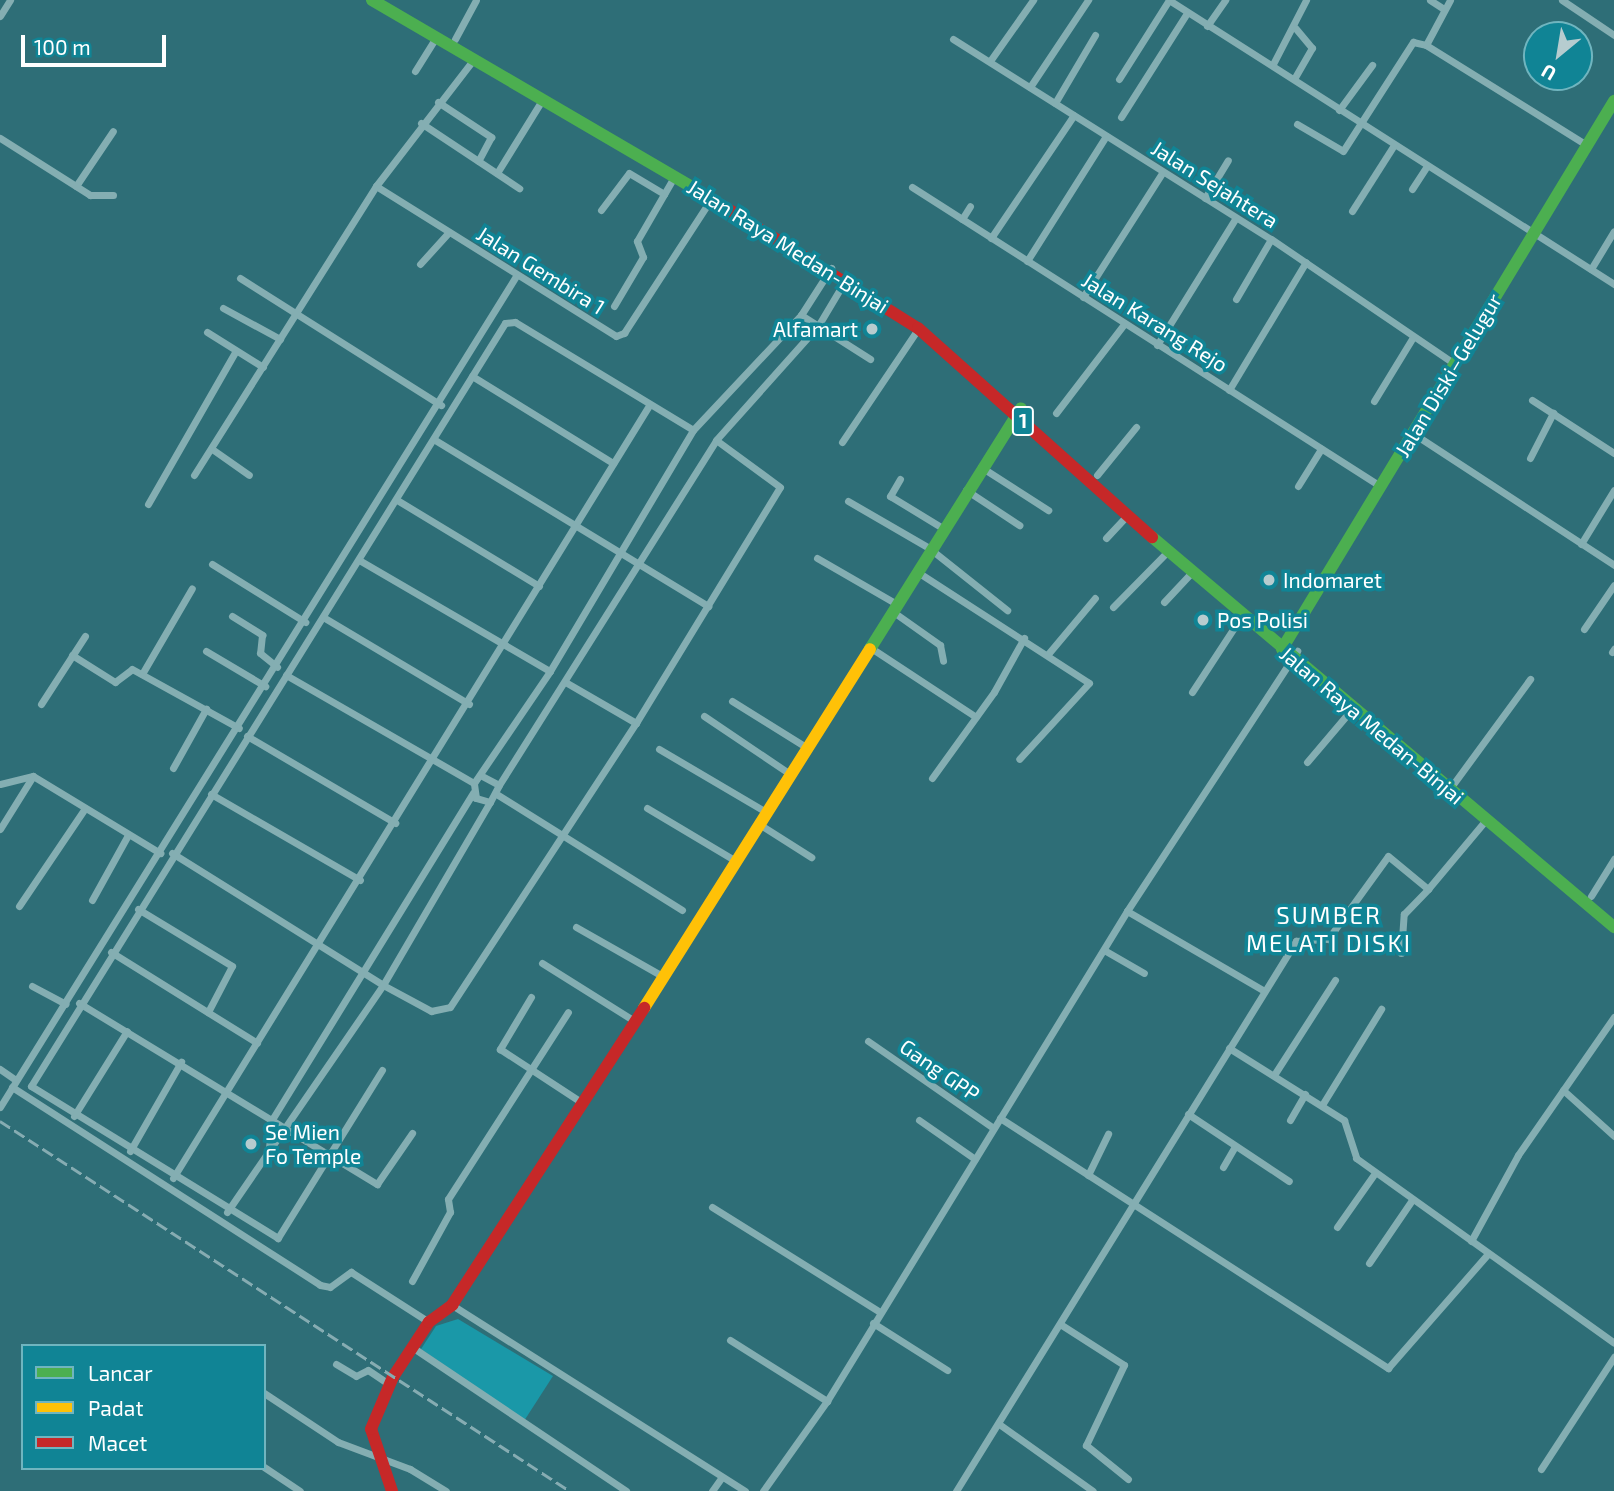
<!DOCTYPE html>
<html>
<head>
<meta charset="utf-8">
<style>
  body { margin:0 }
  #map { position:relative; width:1614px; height:1491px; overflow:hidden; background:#2e6e77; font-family:"Exo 2",sans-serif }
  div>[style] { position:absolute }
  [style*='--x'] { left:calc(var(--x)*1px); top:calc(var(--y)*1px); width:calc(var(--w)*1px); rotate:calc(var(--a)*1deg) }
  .green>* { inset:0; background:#1a98a8 }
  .street>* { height:7px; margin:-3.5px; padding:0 3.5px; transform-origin:3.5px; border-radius:3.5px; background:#84aeb2 }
  .fast>* { height:12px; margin:-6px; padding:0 6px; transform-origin:6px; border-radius:6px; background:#4caf50 }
  .slow>* { height:12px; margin:-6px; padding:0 6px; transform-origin:6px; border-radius:6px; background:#ffc107 }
  .jam>* { height:12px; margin:-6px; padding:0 6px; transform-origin:6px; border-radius:6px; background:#c62828 }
  .rail>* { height:2.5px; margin-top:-1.25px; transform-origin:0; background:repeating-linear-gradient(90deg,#86acb2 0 12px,transparent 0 17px) }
  .dots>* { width:19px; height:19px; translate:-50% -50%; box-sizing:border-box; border:4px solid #108495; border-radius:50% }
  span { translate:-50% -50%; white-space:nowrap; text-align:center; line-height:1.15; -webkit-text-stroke:7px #108495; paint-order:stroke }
  .shield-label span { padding:2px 5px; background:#108495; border:2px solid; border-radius:5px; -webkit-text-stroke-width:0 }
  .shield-label { font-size:19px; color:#fff; font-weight:700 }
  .street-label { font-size:21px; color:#fff }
  .poi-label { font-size:21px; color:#fff }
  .right { translate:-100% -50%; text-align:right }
  .left { translate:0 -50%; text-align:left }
  .quarter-label { font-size:24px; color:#fff; letter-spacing:2px }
  .legend { position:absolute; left:21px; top:1344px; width:245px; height:126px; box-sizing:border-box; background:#108495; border:2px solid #70b5bf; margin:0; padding:9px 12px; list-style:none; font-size:21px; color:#fff }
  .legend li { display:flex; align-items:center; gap:14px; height:35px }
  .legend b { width:35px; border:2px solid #70b5bf }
  .north { position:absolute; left:1523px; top:21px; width:70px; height:70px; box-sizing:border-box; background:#108495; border:2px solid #70b5bf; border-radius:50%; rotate:210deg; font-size:19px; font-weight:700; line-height:28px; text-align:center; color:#fff }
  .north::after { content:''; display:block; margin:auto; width:24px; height:32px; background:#b6cccf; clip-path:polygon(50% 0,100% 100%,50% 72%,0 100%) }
  .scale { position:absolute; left:21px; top:35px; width:145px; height:32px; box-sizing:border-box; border:4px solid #fff; border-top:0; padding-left:9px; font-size:21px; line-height:24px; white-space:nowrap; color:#fff; -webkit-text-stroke:5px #108495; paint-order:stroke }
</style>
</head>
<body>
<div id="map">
  <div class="green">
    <div style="clip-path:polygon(458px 1319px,553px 1376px,524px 1421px,421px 1349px,436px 1326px)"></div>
  </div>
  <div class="street">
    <div style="--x:1169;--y:0;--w:528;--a:32.55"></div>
    <div style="--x:1430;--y:0;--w:17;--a:33"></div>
    <div style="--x:1450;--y:0;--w:51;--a:118.1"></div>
    <div style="--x:1426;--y:45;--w:191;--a:31.9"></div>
    <div style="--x:1562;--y:0;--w:63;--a:33.9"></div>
    <div style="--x:0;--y:16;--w:19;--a:-58"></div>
    <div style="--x:1207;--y:26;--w:32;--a:-55"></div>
    <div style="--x:455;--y:39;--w:44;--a:-61.7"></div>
    <div style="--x:953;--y:39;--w:376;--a:32.2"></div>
    <div style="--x:1271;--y:239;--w:222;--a:34.2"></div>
    <div style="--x:990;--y:61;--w:75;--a:-54.8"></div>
    <div style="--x:1273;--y:64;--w:72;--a:-62.7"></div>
    <div style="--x:415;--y:71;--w:39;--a:-58"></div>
    <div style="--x:1119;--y:79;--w:93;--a:-57.7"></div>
    <div style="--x:1294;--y:79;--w:36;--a:-60"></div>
    <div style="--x:1312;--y:48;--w:26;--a:-130"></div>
    <div style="--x:1030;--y:87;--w:105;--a:-56.3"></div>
    <div style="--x:438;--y:102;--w:64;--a:33.4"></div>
    <div style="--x:491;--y:137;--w:27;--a:118"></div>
    <div style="--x:1055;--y:103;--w:79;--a:-59.5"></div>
    <div style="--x:1339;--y:110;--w:56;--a:-53.7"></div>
    <div style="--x:1121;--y:117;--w:123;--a:-57.6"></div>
    <div style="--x:421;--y:123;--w:118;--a:33.6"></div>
    <div style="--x:1297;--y:124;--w:53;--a:30.4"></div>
    <div style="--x:1343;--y:151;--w:130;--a:-57.3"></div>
    <div style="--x:1413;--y:42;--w:13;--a:13"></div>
    <div style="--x:0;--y:138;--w:107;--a:32.3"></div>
    <div style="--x:90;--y:195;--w:23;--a:0"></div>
    <div style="--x:497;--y:173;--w:86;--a:-58.3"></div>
    <div style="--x:76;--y:186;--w:66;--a:-56.1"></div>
    <div style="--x:376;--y:186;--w:283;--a:32"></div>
    <div style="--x:616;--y:336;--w:9;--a:-21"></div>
    <div style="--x:624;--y:333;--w:160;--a:-57"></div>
    <div style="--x:912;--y:187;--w:555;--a:32.57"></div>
    <div style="--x:1412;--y:189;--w:27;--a:-57"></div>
    <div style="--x:1205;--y:198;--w:44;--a:-58.8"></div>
    <div style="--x:601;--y:210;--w:46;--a:-52.9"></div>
    <div style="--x:629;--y:173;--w:41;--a:31"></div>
    <div style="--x:1352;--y:211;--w:78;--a:-57.5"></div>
    <div style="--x:962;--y:219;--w:15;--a:-58"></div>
    <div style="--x:991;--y:238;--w:148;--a:-56"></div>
    <div style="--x:1027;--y:261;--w:148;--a:-57.7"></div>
    <div style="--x:420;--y:264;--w:43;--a:-47.8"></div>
    <div style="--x:1591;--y:269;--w:44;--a:-58.8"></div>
    <div style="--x:240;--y:278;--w:238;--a:32.3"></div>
    <div style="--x:1083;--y:297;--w:147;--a:-57.5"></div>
    <div style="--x:1236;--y:299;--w:69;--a:-59.7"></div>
    <div style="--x:614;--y:306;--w:57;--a:-59.4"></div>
    <div style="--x:643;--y:257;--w:17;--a:-111"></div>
    <div style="--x:637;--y:241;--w:74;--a:-60"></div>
    <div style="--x:223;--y:308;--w:65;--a:28.5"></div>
    <div style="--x:801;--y:315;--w:82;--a:32.5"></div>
    <div style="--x:207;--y:332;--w:66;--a:32"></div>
    <div style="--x:1157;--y:345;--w:148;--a:-58.2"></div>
    <div style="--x:472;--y:376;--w:166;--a:31.7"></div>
    <div style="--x:1229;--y:390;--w:149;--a:-59"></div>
    <div style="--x:1532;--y:400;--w:98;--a:32.9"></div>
    <div style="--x:1374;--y:401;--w:75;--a:-58.6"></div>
    <div style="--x:1056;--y:413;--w:112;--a:-52.6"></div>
    <div style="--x:1414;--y:434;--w:239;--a:33.2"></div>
    <div style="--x:435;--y:440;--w:320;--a:31.3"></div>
    <div style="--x:842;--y:442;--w:136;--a:-56.1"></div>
    <div style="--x:212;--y:449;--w:45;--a:35.1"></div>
    <div style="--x:1530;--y:458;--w:51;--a:-62.9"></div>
    <div style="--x:981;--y:467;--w:80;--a:32.7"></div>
    <div style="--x:194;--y:475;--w:342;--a:-57.8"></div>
    <div style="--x:376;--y:186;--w:159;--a:-52.4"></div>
    <div style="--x:1097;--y:475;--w:62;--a:-50.9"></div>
    <div style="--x:900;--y:479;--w:20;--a:120"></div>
    <div style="--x:890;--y:496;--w:60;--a:31.3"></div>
    <div style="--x:1298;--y:486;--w:44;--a:-58.1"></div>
    <div style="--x:966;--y:490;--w:64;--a:33.4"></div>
    <div style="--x:397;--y:500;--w:166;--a:31.2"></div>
    <div style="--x:848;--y:501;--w:94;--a:30.1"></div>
    <div style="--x:929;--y:548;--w:100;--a:38.5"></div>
    <div style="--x:148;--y:504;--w:175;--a:-60.2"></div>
    <div style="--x:1106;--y:538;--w:33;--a:-47"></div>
    <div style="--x:1581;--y:544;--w:63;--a:-58.6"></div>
    <div style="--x:817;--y:558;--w:90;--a:30"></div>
    <div style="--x:359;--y:560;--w:221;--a:30.2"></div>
    <div style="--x:212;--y:564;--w:110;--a:31.9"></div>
    <div style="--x:916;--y:571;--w:206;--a:32.9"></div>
    <div style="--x:1089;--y:683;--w:103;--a:132.6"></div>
    <div style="--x:1164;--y:602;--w:41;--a:-47"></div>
    <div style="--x:1113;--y:607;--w:78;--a:-45.5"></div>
    <div style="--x:892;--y:611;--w:59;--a:35.3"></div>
    <div style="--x:940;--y:645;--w:16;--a:79"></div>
    <div style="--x:232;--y:616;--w:36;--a:32"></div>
    <div style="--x:262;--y:635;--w:18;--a:96"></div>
    <div style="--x:260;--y:653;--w:22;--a:39"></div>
    <div style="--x:323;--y:617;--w:170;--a:30.8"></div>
    <div style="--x:1584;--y:629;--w:53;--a:-55.7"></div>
    <div style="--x:868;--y:646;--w:129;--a:33.3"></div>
    <div style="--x:206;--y:651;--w:69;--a:30.7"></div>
    <div style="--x:1612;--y:652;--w:4;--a:-56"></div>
    <div style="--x:1048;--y:654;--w:73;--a:-50"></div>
    <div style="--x:72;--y:655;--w:51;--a:32.1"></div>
    <div style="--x:115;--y:682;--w:21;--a:-37"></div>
    <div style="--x:132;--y:669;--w:122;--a:28.9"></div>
    <div style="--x:142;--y:674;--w:99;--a:-59.8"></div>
    <div style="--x:286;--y:675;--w:217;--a:29.9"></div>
    <div style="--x:567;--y:683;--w:80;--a:30.1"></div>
    <div style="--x:1192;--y:692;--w:90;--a:-56.8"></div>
    <div style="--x:732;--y:701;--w:87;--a:31.9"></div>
    <div style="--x:41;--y:704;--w:81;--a:-57.1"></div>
    <div style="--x:704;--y:716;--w:104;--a:34"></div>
    <div style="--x:247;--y:736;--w:172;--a:30.4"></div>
    <div style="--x:659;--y:749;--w:124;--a:30.5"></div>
    <div style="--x:1307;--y:762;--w:70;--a:-49.7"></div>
    <div style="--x:173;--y:768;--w:68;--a:-60.8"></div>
    <div style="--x:482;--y:776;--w:19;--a:28"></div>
    <div style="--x:499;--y:785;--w:19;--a:118"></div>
    <div style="--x:490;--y:802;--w:15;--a:-164"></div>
    <div style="--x:476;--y:798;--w:15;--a:-98"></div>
    <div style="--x:474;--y:783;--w:135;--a:-55.8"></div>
    <div style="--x:550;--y:671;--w:280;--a:-59.3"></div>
    <div style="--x:693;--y:430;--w:158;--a:-46.8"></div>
    <div style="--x:801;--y:315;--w:56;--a:-57.4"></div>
    <div style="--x:932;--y:778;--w:106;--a:-54.2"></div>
    <div style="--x:994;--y:692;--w:62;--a:-60.9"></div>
    <div style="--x:1454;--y:783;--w:129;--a:-53.8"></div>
    <div style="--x:0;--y:784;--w:34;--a:-14"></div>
    <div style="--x:33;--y:776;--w:149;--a:31.2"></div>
    <div style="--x:499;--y:785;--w:408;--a:-57.8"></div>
    <div style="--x:716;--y:440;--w:153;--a:-48.2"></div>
    <div style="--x:818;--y:326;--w:55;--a:-59.2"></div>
    <div style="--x:211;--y:794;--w:172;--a:30"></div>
    <div style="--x:498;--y:795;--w:217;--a:32"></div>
    <div style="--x:647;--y:808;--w:104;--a:30.8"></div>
    <div style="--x:759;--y:824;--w:62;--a:32.4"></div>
    <div style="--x:0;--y:829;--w:62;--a:-58.1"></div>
    <div style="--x:172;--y:853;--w:249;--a:32"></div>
    <div style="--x:383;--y:985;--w:55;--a:28.4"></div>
    <div style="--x:431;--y:1011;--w:19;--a:-12"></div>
    <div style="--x:450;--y:1007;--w:339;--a:-56.8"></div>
    <div style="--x:636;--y:723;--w:276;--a:-58.6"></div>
    <div style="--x:780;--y:487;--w:79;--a:-143.7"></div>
    <div style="--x:1591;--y:896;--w:44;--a:-58.1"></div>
    <div style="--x:92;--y:900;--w:74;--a:-61"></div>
    <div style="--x:19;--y:906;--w:118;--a:-56"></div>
    <div style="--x:138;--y:909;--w:110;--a:31.2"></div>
    <div style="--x:232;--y:966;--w:52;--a:117.6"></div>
    <div style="--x:1127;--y:911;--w:157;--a:30.2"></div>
    <div style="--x:576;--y:927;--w:101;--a:29.6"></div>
    <div style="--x:1104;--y:950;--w:46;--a:29.9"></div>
    <div style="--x:111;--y:952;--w:172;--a:31.9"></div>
    <div style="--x:1401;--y:953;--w:39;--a:-86"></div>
    <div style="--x:1404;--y:914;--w:35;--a:-46"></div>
    <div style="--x:542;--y:963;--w:111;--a:32.1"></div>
    <div style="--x:32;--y:986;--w:38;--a:28"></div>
    <div style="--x:531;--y:997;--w:61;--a:120.8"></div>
    <div style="--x:500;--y:1049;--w:100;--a:33.2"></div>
    <div style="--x:79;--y:1003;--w:349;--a:31.3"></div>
    <div style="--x:377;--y:1184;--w:62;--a:-55.5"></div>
    <div style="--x:868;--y:1041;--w:152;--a:34.8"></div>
    <div style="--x:1229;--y:1048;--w:136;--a:32.1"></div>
    <div style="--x:1344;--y:1120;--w:40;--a:72"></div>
    <div style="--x:1356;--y:1158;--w:317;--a:35.6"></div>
    <div style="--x:0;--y:1069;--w:19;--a:35"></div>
    <div style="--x:382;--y:1070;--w:198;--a:121.8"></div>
    <div style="--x:278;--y:1238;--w:290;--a:-148.4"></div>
    <div style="--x:31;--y:1086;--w:898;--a:-58.15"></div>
    <div style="--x:505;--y:323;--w:10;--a:-6"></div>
    <div style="--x:515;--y:322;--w:208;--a:31.2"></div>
    <div style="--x:1274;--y:1075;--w:113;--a:-57.3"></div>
    <div style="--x:12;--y:1087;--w:366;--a:32.7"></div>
    <div style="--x:320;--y:1285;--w:10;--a:11"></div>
    <div style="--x:330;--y:1287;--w:26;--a:-36"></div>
    <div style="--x:351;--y:1272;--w:93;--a:32.7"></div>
    <div style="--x:1563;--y:1090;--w:69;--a:42"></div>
    <div style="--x:1322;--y:1105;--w:113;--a:-58.4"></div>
    <div style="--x:0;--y:1107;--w:978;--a:-58.16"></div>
    <div style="--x:1188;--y:1114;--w:121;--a:33.6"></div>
    <div style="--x:74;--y:1116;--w:100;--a:-58.1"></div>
    <div style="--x:1000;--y:1118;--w:462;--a:32.8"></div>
    <div style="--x:1388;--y:1368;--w:150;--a:-48.8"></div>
    <div style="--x:919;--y:1120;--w:68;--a:34.9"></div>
    <div style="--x:1290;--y:1120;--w:30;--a:-60"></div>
    <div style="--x:269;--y:1147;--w:29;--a:-82"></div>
    <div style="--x:273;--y:1118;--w:382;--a:-58.4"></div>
    <div style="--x:130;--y:1151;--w:103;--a:-60.2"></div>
    <div style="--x:1223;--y:1167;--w:24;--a:-60"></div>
    <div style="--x:1088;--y:1175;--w:46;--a:-64"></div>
    <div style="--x:173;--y:1178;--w:909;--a:-58.36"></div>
    <div style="--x:712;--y:1207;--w:198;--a:32"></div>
    <div style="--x:227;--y:1212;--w:275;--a:-55.5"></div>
    <div style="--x:383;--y:985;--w:212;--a:-59.7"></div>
    <div style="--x:1337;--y:1227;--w:66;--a:-54.9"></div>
    <div style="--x:1471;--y:1241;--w:98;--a:-61.3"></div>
    <div style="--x:1518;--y:1155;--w:168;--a:-55.2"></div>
    <div style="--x:1369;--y:1263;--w:76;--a:-55.7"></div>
    <div style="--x:412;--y:1281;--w:79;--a:-61.2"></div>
    <div style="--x:450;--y:1212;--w:13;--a:-99"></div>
    <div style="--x:448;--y:1199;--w:222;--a:-57.3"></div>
    <div style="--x:452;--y:1305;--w:347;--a:32.4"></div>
    <div style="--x:873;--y:1323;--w:88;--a:32.4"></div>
    <div style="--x:1060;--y:1324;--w:76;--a:32.6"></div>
    <div style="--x:1124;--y:1365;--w:89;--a:115.4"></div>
    <div style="--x:1086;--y:1445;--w:54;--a:39"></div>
    <div style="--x:730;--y:1340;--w:115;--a:32.2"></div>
    <div style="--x:412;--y:1347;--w:258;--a:33.9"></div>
    <div style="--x:336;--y:1364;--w:23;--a:31"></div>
    <div style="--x:356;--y:1376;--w:13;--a:-27"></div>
    <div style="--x:368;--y:1370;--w:25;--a:34"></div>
    <div style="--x:264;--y:1393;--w:89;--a:33.5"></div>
    <div style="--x:338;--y:1442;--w:77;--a:20.6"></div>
    <div style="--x:410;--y:1469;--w:42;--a:31.4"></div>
    <div style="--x:999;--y:1424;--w:115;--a:35.5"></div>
    <div style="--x:264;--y:1467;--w:43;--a:33.7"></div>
    <div style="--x:1541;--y:1469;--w:134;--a:-56.9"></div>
    <div style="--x:712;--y:1491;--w:16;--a:-55"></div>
    <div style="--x:763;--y:1491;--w:110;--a:-54.6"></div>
    <div style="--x:827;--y:1401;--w:575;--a:-58.52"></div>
    <div style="--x:1127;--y:911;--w:311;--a:-56.8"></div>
    <div style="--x:956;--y:1491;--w:647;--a:-58.28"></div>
    <div style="--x:1296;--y:941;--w:32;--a:-4"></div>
    <div style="--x:1328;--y:939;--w:102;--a:-54.1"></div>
    <div style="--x:1388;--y:856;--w:52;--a:39.5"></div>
    <div style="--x:1428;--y:889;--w:89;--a:-50"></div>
  </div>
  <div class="fast">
    <div style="--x:372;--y:0;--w:375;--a:30.3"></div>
    <div style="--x:1152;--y:537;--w:605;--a:40.17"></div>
    <div style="--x:870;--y:649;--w:284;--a:-57.9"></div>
    <div style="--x:1282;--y:649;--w:641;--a:-58.79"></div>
  </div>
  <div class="slow">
    <div style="--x:644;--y:1008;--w:424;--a:-57.8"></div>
  </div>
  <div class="jam">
    <div style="--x:696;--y:189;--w:262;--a:32.1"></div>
    <div style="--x:918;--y:328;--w:314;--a:41.8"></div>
    <div style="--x:392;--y:1491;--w:65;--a:-108.7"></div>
    <div style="--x:371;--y:1429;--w:56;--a:-67.1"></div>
    <div style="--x:393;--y:1377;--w:66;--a:-56.8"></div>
    <div style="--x:429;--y:1322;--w:29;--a:-36"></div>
    <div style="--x:452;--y:1305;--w:354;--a:-57.1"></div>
  </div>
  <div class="rail">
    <div style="--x:0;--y:1121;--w:680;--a:32.99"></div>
  </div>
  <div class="dots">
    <div style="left:872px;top:329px;background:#b6cccf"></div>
    <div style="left:1269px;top:580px;background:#b6cccf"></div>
    <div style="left:1203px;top:620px;background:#b6cccf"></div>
    <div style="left:251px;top:1144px;background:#b6cccf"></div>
  </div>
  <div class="shield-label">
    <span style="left:1023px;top:421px">1</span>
  </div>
  <div class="street-label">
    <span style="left:1215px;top:184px;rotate:32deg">Jalan Sejahtera</span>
    <span style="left:788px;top:246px;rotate:32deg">Jalan Raya Medan-Binjai</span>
    <span style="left:541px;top:270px;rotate:32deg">Jalan Gembira 1</span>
    <span style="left:1155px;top:322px;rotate:32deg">Jalan Karang Rejo</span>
    <span style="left:1448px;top:375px;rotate:-59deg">Jalan Diski–Gelugur</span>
    <span style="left:1372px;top:725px;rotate:40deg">Jalan Raya Medan-Binjai</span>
    <span style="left:940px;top:1070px;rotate:35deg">Gang GPP</span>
  </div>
  <div class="poi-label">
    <span class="right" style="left:858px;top:329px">Alfamart</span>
    <span class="left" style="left:1283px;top:580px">Indomaret</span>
    <span class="left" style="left:1217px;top:620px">Pos Polisi</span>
    <span class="left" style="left:265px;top:1144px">Se Mien<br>Fo Temple</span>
  </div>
  <div class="quarter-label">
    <span style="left:1329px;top:929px">SUMBER<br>MELATI DISKI</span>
  </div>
  <ul class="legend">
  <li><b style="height:9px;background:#4caf50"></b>Lancar</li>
  <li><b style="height:9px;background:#ffc107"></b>Padat</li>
  <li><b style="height:9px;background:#c62828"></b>Macet</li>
  </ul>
  <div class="north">U</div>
  <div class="scale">100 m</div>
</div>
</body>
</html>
